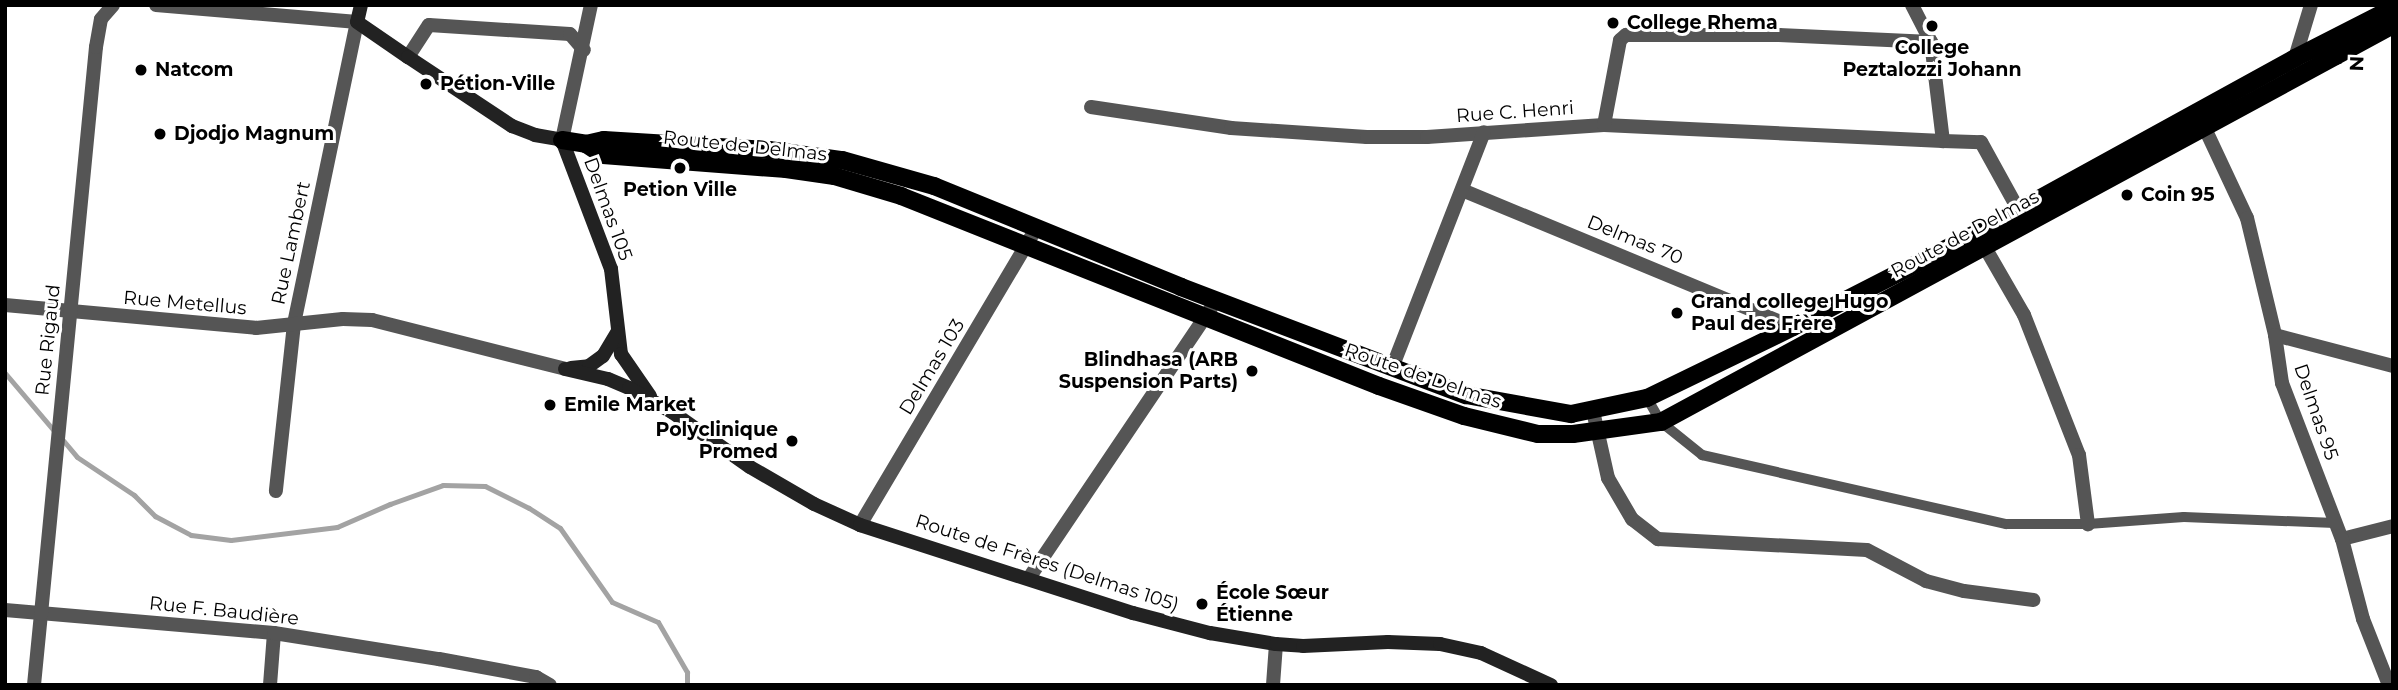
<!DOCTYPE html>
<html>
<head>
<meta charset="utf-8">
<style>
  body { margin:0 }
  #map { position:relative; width:2398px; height:690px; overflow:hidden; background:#fff; font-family:Montserrat,sans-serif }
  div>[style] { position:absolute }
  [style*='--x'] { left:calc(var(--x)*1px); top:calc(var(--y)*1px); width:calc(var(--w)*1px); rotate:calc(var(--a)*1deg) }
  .stream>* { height:5px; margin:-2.5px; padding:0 2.5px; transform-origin:2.5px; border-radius:2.5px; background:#a3a3a3 }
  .service>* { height:10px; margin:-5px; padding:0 5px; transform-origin:5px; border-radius:5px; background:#555 }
  .pedestrian>* { height:14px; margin:-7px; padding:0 7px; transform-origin:7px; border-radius:7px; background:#555 }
  .minor>* { height:14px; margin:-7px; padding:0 7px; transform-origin:7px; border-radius:7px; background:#555 }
  .tertiary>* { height:14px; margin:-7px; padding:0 7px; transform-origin:7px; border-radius:7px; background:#555 }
  .secondary>* { height:14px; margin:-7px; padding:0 7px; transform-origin:7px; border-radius:7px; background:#222 }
  .primary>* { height:18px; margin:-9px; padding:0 9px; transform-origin:9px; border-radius:9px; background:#000 }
  .dots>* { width:19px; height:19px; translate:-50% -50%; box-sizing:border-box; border:4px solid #fff; border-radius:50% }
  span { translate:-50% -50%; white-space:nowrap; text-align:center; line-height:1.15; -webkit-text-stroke:6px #fff; paint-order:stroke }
  .poi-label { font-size:19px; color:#000; font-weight:700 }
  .left { translate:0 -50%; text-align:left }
  .right { translate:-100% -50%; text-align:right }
  .street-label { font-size:19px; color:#000 }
  .frame { position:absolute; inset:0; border:7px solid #000; pointer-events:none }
  .north { position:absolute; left:2300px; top:28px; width:70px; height:70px; -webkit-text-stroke:5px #fff; paint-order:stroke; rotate:92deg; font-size:19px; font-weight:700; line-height:28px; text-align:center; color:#000 }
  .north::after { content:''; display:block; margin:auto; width:24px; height:32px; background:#000; clip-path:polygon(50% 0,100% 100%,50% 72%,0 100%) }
</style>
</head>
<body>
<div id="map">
  <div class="stream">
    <div style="--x:5;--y:373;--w:77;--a:49.7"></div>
    <div style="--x:62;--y:439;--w:23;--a:50"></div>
    <div style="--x:77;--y:457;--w:69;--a:33.7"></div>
    <div style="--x:134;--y:495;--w:30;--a:45"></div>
    <div style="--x:155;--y:516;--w:41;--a:27.8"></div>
    <div style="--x:191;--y:535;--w:40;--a:7.1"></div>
    <div style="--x:231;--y:540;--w:107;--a:-7"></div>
    <div style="--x:337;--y:527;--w:58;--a:-23.5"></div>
    <div style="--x:390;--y:504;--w:56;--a:-19.7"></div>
    <div style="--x:443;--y:485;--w:42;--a:1.4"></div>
    <div style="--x:485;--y:486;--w:49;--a:26.6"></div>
    <div style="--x:529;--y:508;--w:37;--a:33"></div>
    <div style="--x:560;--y:528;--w:90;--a:54.9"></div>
    <div style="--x:612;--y:602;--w:50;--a:23.5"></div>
    <div style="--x:658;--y:622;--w:58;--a:59.9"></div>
    <div style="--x:687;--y:672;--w:13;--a:90"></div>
  </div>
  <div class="service">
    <div style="--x:1647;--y:398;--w:28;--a:60"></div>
    <div style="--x:1661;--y:422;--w:53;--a:38.8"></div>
    <div style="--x:1702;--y:455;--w:312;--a:12.8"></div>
    <div style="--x:2006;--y:524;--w:82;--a:0"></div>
    <div style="--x:2088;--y:524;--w:96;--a:-4.2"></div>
    <div style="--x:2184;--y:517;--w:151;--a:2.3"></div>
  </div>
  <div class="pedestrian">
    <div style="--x:1273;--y:685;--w:41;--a:-85.8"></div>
  </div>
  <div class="minor">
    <div style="--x:156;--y:5;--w:202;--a:4.8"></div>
    <div style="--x:357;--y:22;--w:309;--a:101.8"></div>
    <div style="--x:294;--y:324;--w:168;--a:96.2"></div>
    <div style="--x:1912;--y:5;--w:42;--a:62.8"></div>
    <div style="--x:1931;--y:42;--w:100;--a:83.1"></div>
    <div style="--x:1943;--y:141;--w:38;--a:2"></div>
    <div style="--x:1981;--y:142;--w:77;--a:61.1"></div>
    <div style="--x:408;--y:57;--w:38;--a:-57"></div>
    <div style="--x:429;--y:25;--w:141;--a:3.7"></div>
    <div style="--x:570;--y:34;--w:21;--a:49"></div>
    <div style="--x:2295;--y:58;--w:55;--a:-73.2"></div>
    <div style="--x:1091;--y:107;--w:142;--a:8.5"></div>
    <div style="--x:1231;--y:128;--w:136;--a:3.8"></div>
    <div style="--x:1367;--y:137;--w:60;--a:0"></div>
    <div style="--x:1427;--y:137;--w:177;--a:-3.9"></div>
    <div style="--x:1604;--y:125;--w:339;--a:2.7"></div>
    <div style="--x:1604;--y:125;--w:86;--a:-79.3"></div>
    <div style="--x:1620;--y:40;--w:8;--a:-40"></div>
    <div style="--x:1626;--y:35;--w:153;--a:0"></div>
    <div style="--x:1779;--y:35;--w:152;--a:2.6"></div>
    <div style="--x:562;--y:140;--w:138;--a:-77.9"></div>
    <div style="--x:1462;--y:190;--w:358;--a:22.5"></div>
    <div style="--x:1979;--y:237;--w:90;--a:60"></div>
    <div style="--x:2024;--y:315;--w:150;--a:68.6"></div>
    <div style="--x:2079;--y:455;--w:70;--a:82.6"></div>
    <div style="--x:2275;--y:335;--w:122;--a:14.7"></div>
    <div style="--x:1392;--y:368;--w:253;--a:-68.7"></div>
    <div style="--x:1593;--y:411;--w:69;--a:77.4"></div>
    <div style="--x:1608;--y:478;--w:48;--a:59.7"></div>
    <div style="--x:1632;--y:519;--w:33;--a:38"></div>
    <div style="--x:1658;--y:539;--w:209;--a:3"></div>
    <div style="--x:1867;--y:550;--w:67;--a:27.7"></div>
    <div style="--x:1926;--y:581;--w:39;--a:15"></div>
    <div style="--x:1964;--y:591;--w:70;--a:7.4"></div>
    <div style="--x:860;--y:525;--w:345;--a:-59.3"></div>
    <div style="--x:2342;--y:539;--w:53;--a:-14.3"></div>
    <div style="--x:1029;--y:578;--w:326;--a:-56"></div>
    <div style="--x:34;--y:685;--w:71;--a:-84.4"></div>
    <div style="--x:270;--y:685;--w:52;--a:-85.6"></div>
  </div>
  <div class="tertiary">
    <div style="--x:2201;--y:120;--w:108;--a:64.9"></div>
    <div style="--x:2247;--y:218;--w:120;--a:76.5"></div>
    <div style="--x:2275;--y:335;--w:49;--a:81.7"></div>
    <div style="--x:2282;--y:383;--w:167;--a:69"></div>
    <div style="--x:2342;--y:539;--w:83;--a:75.3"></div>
    <div style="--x:2363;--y:619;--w:71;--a:68.5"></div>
    <div style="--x:5;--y:305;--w:252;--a:5.2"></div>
    <div style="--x:256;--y:328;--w:87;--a:-5.9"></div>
    <div style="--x:343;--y:319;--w:29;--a:2"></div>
    <div style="--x:372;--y:320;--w:199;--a:14.2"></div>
    <div style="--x:5;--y:610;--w:270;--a:4.9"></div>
    <div style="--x:274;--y:633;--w:167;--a:9"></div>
    <div style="--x:439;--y:659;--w:99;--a:10.5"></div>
    <div style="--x:536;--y:677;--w:16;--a:30"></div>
    <div style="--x:41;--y:614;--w:570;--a:-84.46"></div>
    <div style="--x:96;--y:47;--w:28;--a:-80"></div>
    <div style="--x:101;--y:19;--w:18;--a:-49"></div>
  </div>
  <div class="secondary">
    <div style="--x:361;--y:5;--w:17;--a:103"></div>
    <div style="--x:357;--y:22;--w:62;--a:34.5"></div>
    <div style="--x:408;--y:57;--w:125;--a:33.6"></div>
    <div style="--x:512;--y:126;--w:25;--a:21"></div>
    <div style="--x:535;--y:135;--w:27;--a:10"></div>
    <div style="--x:562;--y:140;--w:138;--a:69.2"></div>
    <div style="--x:611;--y:269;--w:86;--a:83.3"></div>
    <div style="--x:621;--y:354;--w:51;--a:55.4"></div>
    <div style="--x:571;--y:368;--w:18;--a:-6"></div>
    <div style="--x:589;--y:366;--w:17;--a:-36"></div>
    <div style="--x:603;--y:356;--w:27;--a:-59"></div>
    <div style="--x:565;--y:369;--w:44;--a:13.1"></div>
    <div style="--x:608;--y:379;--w:23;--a:23"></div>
    <div style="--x:629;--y:388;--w:49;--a:29.2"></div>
    <div style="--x:672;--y:412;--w:95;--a:35.2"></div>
    <div style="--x:750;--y:467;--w:74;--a:30"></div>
    <div style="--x:814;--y:504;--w:51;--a:24.5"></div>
    <div style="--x:860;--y:525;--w:287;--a:17.9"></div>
    <div style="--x:1133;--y:613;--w:80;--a:14.6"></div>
    <div style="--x:1210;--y:633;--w:67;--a:9.5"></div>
    <div style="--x:1276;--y:644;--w:27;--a:4"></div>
    <div style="--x:1303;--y:646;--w:85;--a:-2.7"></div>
    <div style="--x:1388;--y:642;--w:52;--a:2.2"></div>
    <div style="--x:1440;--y:644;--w:42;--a:12.4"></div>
    <div style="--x:1481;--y:653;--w:77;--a:24.6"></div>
  </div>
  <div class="primary">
    <div style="--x:562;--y:140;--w:24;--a:9"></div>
    <div style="--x:586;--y:144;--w:18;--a:-13"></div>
    <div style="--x:604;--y:140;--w:165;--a:3.5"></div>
    <div style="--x:769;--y:150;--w:74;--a:7.8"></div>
    <div style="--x:842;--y:160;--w:96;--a:15.8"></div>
    <div style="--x:934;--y:186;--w:267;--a:22.2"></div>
    <div style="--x:1181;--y:287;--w:305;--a:20.8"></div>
    <div style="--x:1466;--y:395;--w:107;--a:10.3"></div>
    <div style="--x:1571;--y:414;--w:78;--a:-11.9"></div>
    <div style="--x:1647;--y:398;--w:162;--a:-25.9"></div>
    <div style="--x:1793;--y:327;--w:207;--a:-27.1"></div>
    <div style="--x:1977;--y:233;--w:363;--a:-28.8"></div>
    <div style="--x:2295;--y:58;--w:110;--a:-27"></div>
    <div style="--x:586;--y:144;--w:20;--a:33"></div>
    <div style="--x:603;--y:155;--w:184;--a:4.4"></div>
    <div style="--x:786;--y:169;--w:49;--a:8.3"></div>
    <div style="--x:834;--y:176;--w:70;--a:16.6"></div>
    <div style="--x:901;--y:196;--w:514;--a:21.68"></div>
    <div style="--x:1379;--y:386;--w:90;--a:19.4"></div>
    <div style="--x:1464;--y:416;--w:76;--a:13.7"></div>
    <div style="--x:1538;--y:434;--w:35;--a:0"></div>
    <div style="--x:1573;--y:434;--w:89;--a:-7.8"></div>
    <div style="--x:1661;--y:422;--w:833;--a:-28.47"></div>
  </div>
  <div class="dots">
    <div style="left:1613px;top:23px;background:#000"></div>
    <div style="left:1932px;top:26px;background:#000"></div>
    <div style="left:141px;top:70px;background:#000"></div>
    <div style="left:426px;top:84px;background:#000"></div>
    <div style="left:160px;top:134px;background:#000"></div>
    <div style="left:680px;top:168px;background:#000"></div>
    <div style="left:2127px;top:195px;background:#000"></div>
    <div style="left:1677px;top:313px;background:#000"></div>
    <div style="left:1252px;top:371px;background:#000"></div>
    <div style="left:550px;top:405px;background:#000"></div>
    <div style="left:792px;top:441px;background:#000"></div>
    <div style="left:1202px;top:604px;background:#000"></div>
  </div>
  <div class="poi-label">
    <span class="left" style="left:1627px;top:23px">College Rhema</span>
    <span style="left:1932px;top:59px">College<br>Peztalozzi Johann</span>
    <span class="left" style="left:155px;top:70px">Natcom</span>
    <span class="left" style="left:440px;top:84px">Pétion-Ville</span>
    <span class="left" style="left:174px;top:134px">Djodjo Magnum</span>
    <span style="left:680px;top:190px">Petion Ville</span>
    <span class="left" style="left:2141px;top:195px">Coin 95</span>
    <span class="left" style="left:1691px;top:313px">Grand college Hugo<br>Paul des Frère</span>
    <span class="right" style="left:1238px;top:371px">Blindhasa (ARB<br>Suspension Parts)</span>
    <span class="left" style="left:564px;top:405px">Emile Market</span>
    <span class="right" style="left:778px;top:441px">Polyclinique<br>Promed</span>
    <span class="left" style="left:1216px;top:604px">École Sœur<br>Étienne</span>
  </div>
  <div class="street-label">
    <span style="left:1515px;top:112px;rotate:-4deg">Rue C. Henri</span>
    <span style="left:745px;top:146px;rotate:6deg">Route de Delmas</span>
    <span style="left:608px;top:209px;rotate:70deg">Delmas 105</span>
    <span style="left:1965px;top:234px;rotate:-28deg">Route de Delmas</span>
    <span style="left:1635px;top:240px;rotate:22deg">Delmas 70</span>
    <span style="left:291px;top:243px;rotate:-78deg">Rue Lambert</span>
    <span style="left:185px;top:303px;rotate:5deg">Rue Metellus</span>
    <span style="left:48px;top:340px;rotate:-84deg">Rue Rigaud</span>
    <span style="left:932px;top:367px;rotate:-59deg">Delmas 103</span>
    <span style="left:1423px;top:376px;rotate:19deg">Route de Delmas</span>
    <span style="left:2316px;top:412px;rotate:71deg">Delmas 95</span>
    <span style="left:1047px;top:563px;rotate:18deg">Route de Frères (Delmas 105)</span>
    <span style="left:224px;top:611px;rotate:6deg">Rue F. Baudière</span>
  </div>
  <div class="frame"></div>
  <div class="north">N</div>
</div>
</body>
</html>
